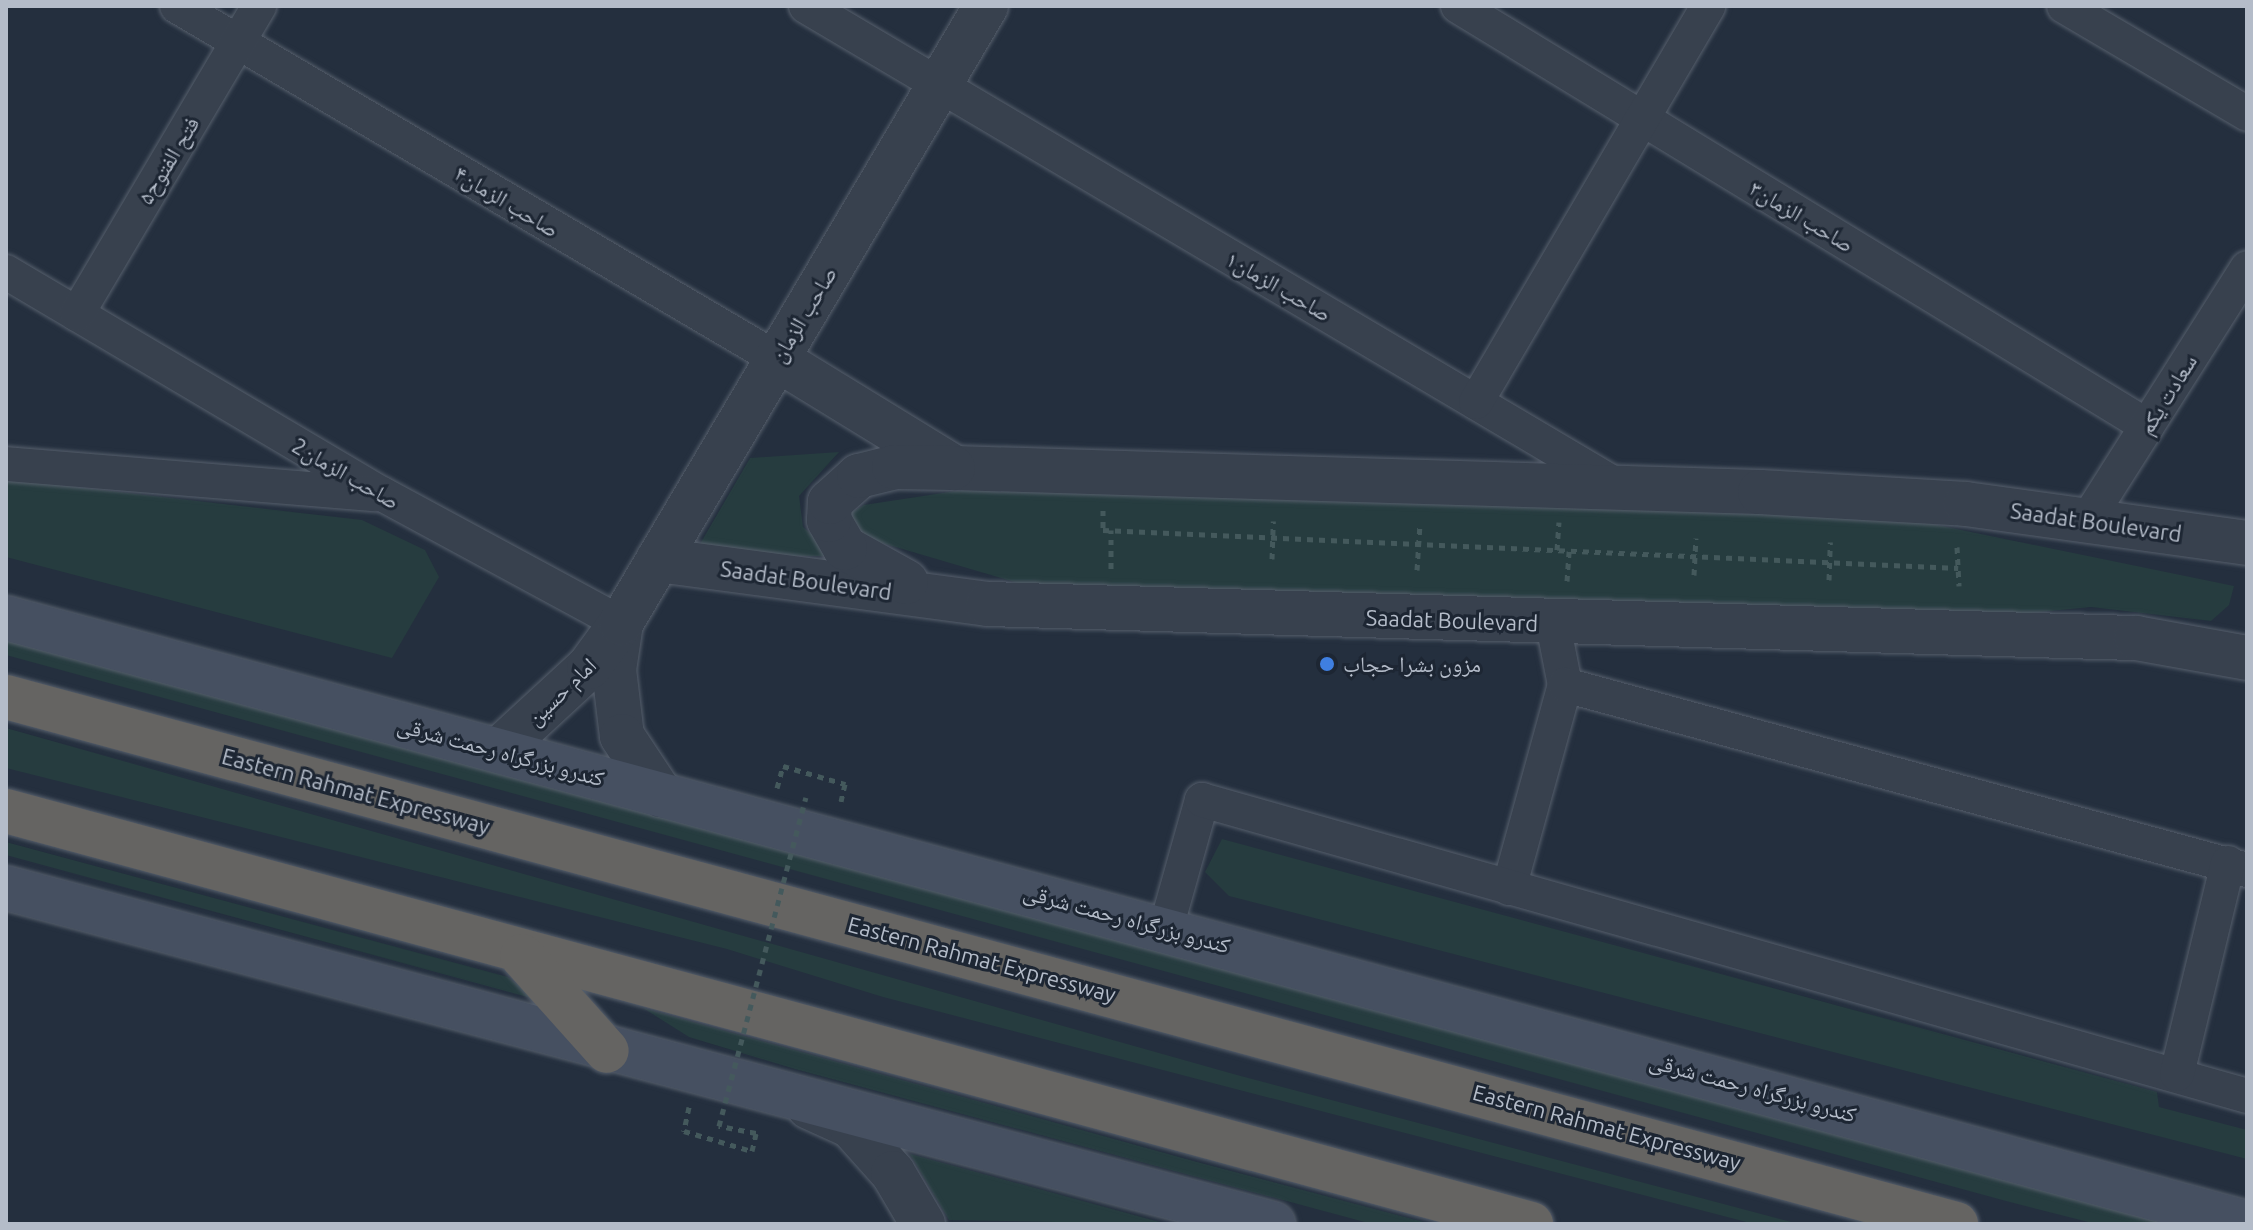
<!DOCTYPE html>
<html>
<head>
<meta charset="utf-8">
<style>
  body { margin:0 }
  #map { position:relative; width:2253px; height:1230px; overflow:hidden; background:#242f3e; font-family:Ubuntu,"Noto Naskh Arabic",sans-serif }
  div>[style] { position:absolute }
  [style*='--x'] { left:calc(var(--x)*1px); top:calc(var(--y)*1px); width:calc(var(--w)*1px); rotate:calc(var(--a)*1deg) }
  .green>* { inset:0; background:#263c3f }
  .path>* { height:5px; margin-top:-2.5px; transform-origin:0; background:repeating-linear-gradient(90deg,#44595c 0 6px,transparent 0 12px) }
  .roads { filter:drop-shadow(0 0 2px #565f6c) drop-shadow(0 0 2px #565f6c) }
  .minor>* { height:34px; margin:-17px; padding:0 17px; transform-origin:17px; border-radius:17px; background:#38414e }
  .tertiary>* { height:44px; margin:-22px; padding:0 22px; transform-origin:22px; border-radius:22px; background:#38414e }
  .secondary>* { height:44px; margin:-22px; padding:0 22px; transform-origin:22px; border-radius:22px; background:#465061 }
  .trunk>* { height:44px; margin:-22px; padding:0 22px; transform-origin:22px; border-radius:22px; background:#656462 }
  .path-bridge>* { height:5px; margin-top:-2.5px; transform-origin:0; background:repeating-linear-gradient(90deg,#44595c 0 6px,transparent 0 12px) }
  .dots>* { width:22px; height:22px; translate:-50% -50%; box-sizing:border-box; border:4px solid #1d2633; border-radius:50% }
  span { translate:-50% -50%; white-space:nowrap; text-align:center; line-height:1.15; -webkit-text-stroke:6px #1d2633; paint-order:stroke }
  .street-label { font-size:22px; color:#b4bcc9 }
  .poi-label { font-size:22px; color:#b4bcc9 }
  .left { translate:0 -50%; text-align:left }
  .frame { position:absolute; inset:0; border:8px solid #b4bcc9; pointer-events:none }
</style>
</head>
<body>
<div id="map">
  <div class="green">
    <div style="clip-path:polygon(839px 452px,799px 496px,803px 527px,837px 556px,706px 556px,700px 544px,750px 458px)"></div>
    <div style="clip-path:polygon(6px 479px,362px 520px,425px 550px,439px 577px,392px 658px,6px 557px)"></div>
    <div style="clip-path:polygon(1022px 481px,1874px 512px,2234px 586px,2229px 605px,2211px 621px,2091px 607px,1987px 617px,1376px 605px,1018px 583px,855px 535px,844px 517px,864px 505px)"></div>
    <div style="clip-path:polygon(6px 638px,2175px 1224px,2096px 1224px,2006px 1201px,6px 655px)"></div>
    <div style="clip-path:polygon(6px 728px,1237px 1075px,1799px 1224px,1754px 1224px,883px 997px,727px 949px,6px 768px)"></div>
    <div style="clip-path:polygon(1222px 839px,2157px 1092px,2159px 1107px,2247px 1130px,2247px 1159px,1229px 896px,1205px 872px)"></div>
    <div style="clip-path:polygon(6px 842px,508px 977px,535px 999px,6px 855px)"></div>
    <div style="clip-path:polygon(643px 1008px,1197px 1162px,1431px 1224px,1372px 1224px,795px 1069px,689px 1037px)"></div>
    <div style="clip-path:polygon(910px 1154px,1167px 1224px,949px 1220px)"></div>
  </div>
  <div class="path">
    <div style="--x:1103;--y:510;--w:20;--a:90"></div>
    <div style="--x:1103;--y:530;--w:856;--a:2.54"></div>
    <div style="--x:1957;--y:547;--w:39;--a:87"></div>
    <div style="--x:1557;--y:550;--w:28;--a:-86"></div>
    <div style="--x:1272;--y:559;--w:38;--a:-88"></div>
    <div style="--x:1111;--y:569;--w:39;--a:-90"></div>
    <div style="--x:1417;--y:570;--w:46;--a:-86.3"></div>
    <div style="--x:1694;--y:575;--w:37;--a:-87"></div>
    <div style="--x:1829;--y:580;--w:38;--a:-88"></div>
    <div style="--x:1567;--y:581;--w:30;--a:-86"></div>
    <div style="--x:777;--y:788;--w:23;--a:-75"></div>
    <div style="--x:783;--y:766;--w:65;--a:16.2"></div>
    <div style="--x:845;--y:784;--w:18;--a:103"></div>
    <div style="--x:689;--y:1107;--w:25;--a:102"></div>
    <div style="--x:684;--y:1131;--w:71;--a:16.4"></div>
    <div style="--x:752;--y:1151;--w:18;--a:-77"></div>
    <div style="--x:756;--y:1133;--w:38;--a:-169"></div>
  </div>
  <div class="roads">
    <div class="minor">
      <div style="--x:177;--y:6;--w:696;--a:30.47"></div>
      <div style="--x:806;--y:6;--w:945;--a:30.61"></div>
      <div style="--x:1458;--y:6;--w:807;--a:31.37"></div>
      <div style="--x:2064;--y:6;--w:212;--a:30.5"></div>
      <div style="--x:6;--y:272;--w:437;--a:30.6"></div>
      <div style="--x:382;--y:494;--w:272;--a:28.4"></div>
      <div style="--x:77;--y:314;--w:358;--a:-59.4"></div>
      <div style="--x:1476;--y:402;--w:459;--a:-59.6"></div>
      <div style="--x:6;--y:464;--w:369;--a:4.7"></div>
      <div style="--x:2088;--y:519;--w:297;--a:-57.6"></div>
      <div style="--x:1553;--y:624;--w:62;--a:78.9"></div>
      <div style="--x:1509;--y:888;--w:211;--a:-74.6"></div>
      <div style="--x:1565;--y:685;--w:707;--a:15.18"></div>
      <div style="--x:1166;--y:928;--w:133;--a:-74.3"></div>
      <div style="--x:1202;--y:800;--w:1086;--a:15.81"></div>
      <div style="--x:2177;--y:1074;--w:217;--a:-76.4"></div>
    </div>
    <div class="tertiary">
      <div style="--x:777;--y:359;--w:209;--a:31.5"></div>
      <div style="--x:955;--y:468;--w:805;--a:1.71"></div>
      <div style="--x:1760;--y:492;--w:206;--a:3.3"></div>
      <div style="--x:1966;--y:504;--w:284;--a:7.9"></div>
      <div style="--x:658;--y:560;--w:333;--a:7.6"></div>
      <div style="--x:988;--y:604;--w:1149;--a:1.7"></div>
      <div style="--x:2136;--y:638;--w:113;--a:10.2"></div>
      <div style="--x:906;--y:582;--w:70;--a:-150.9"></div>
      <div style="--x:845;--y:548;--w:32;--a:-120"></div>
      <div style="--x:829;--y:520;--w:18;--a:-87"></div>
      <div style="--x:830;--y:502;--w:39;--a:-42"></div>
      <div style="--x:859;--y:476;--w:36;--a:-14"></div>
      <div style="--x:894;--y:467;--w:59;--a:1"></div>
      <div style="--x:621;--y:623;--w:48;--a:98.5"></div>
      <div style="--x:614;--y:670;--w:66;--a:83.1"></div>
      <div style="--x:622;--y:736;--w:71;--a:56.5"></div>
      <div style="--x:500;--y:749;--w:121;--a:-42.7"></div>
      <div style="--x:589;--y:667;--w:54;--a:-54"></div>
      <div style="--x:621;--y:623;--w:717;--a:-59.39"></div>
      <div style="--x:809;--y:1107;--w:46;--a:24.3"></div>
      <div style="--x:851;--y:1126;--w:63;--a:48.2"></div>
      <div style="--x:893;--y:1173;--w:59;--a:59.5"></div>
    </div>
    <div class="secondary">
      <div style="--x:6;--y:618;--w:2321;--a:15.11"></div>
      <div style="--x:6;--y:888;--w:1311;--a:14.85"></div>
    </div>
    <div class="trunk">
      <div style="--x:6;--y:697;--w:2020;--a:15.12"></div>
      <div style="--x:6;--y:811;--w:1580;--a:15.15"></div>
      <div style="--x:522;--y:956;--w:127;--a:48.2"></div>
    </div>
  </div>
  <div class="path-bridge">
    <div style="--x:719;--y:1126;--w:340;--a:-75.2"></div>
  </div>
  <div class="dots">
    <div style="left:1327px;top:664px;background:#3f7fe0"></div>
  </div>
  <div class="street-label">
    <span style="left:168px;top:160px;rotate:-59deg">فتح الفتوح۵</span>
    <span style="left:507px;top:201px;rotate:31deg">صاحب الزمان۴</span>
    <span style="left:1802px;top:216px;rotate:31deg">صاحب الزمان۳</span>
    <span style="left:1279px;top:286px;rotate:30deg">صاحب الزمان۱</span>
    <span style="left:803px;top:314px;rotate:-59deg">صاحب الزمان</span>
    <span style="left:2167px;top:394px;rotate:-58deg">سعادت یکم</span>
    <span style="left:346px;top:473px;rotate:30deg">2صاحب الزمان</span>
    <span style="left:2096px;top:522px;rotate:8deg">Saadat Boulevard</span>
    <span style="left:806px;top:580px;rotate:8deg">Saadat Boulevard</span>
    <span style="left:1452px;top:620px;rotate:2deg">Saadat Boulevard</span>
    <span style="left:561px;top:691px;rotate:-44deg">امام حسین</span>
    <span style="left:501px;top:751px;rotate:15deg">کندرو بزرگراه رحمت شرقی</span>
    <span style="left:356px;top:791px;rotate:15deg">Eastern Rahmat Expressway</span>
    <span style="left:1127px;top:918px;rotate:15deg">کندرو بزرگراه رحمت شرقی</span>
    <span style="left:982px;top:959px;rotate:15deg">Eastern Rahmat Expressway</span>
    <span style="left:1753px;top:1087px;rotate:15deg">کندرو بزرگراه رحمت شرقی</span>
    <span style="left:1607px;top:1127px;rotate:15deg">Eastern Rahmat Expressway</span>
  </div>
  <div class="poi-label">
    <span class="left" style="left:1343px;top:664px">مزون بشرا حجاب</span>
  </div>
  <div class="frame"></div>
</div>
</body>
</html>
